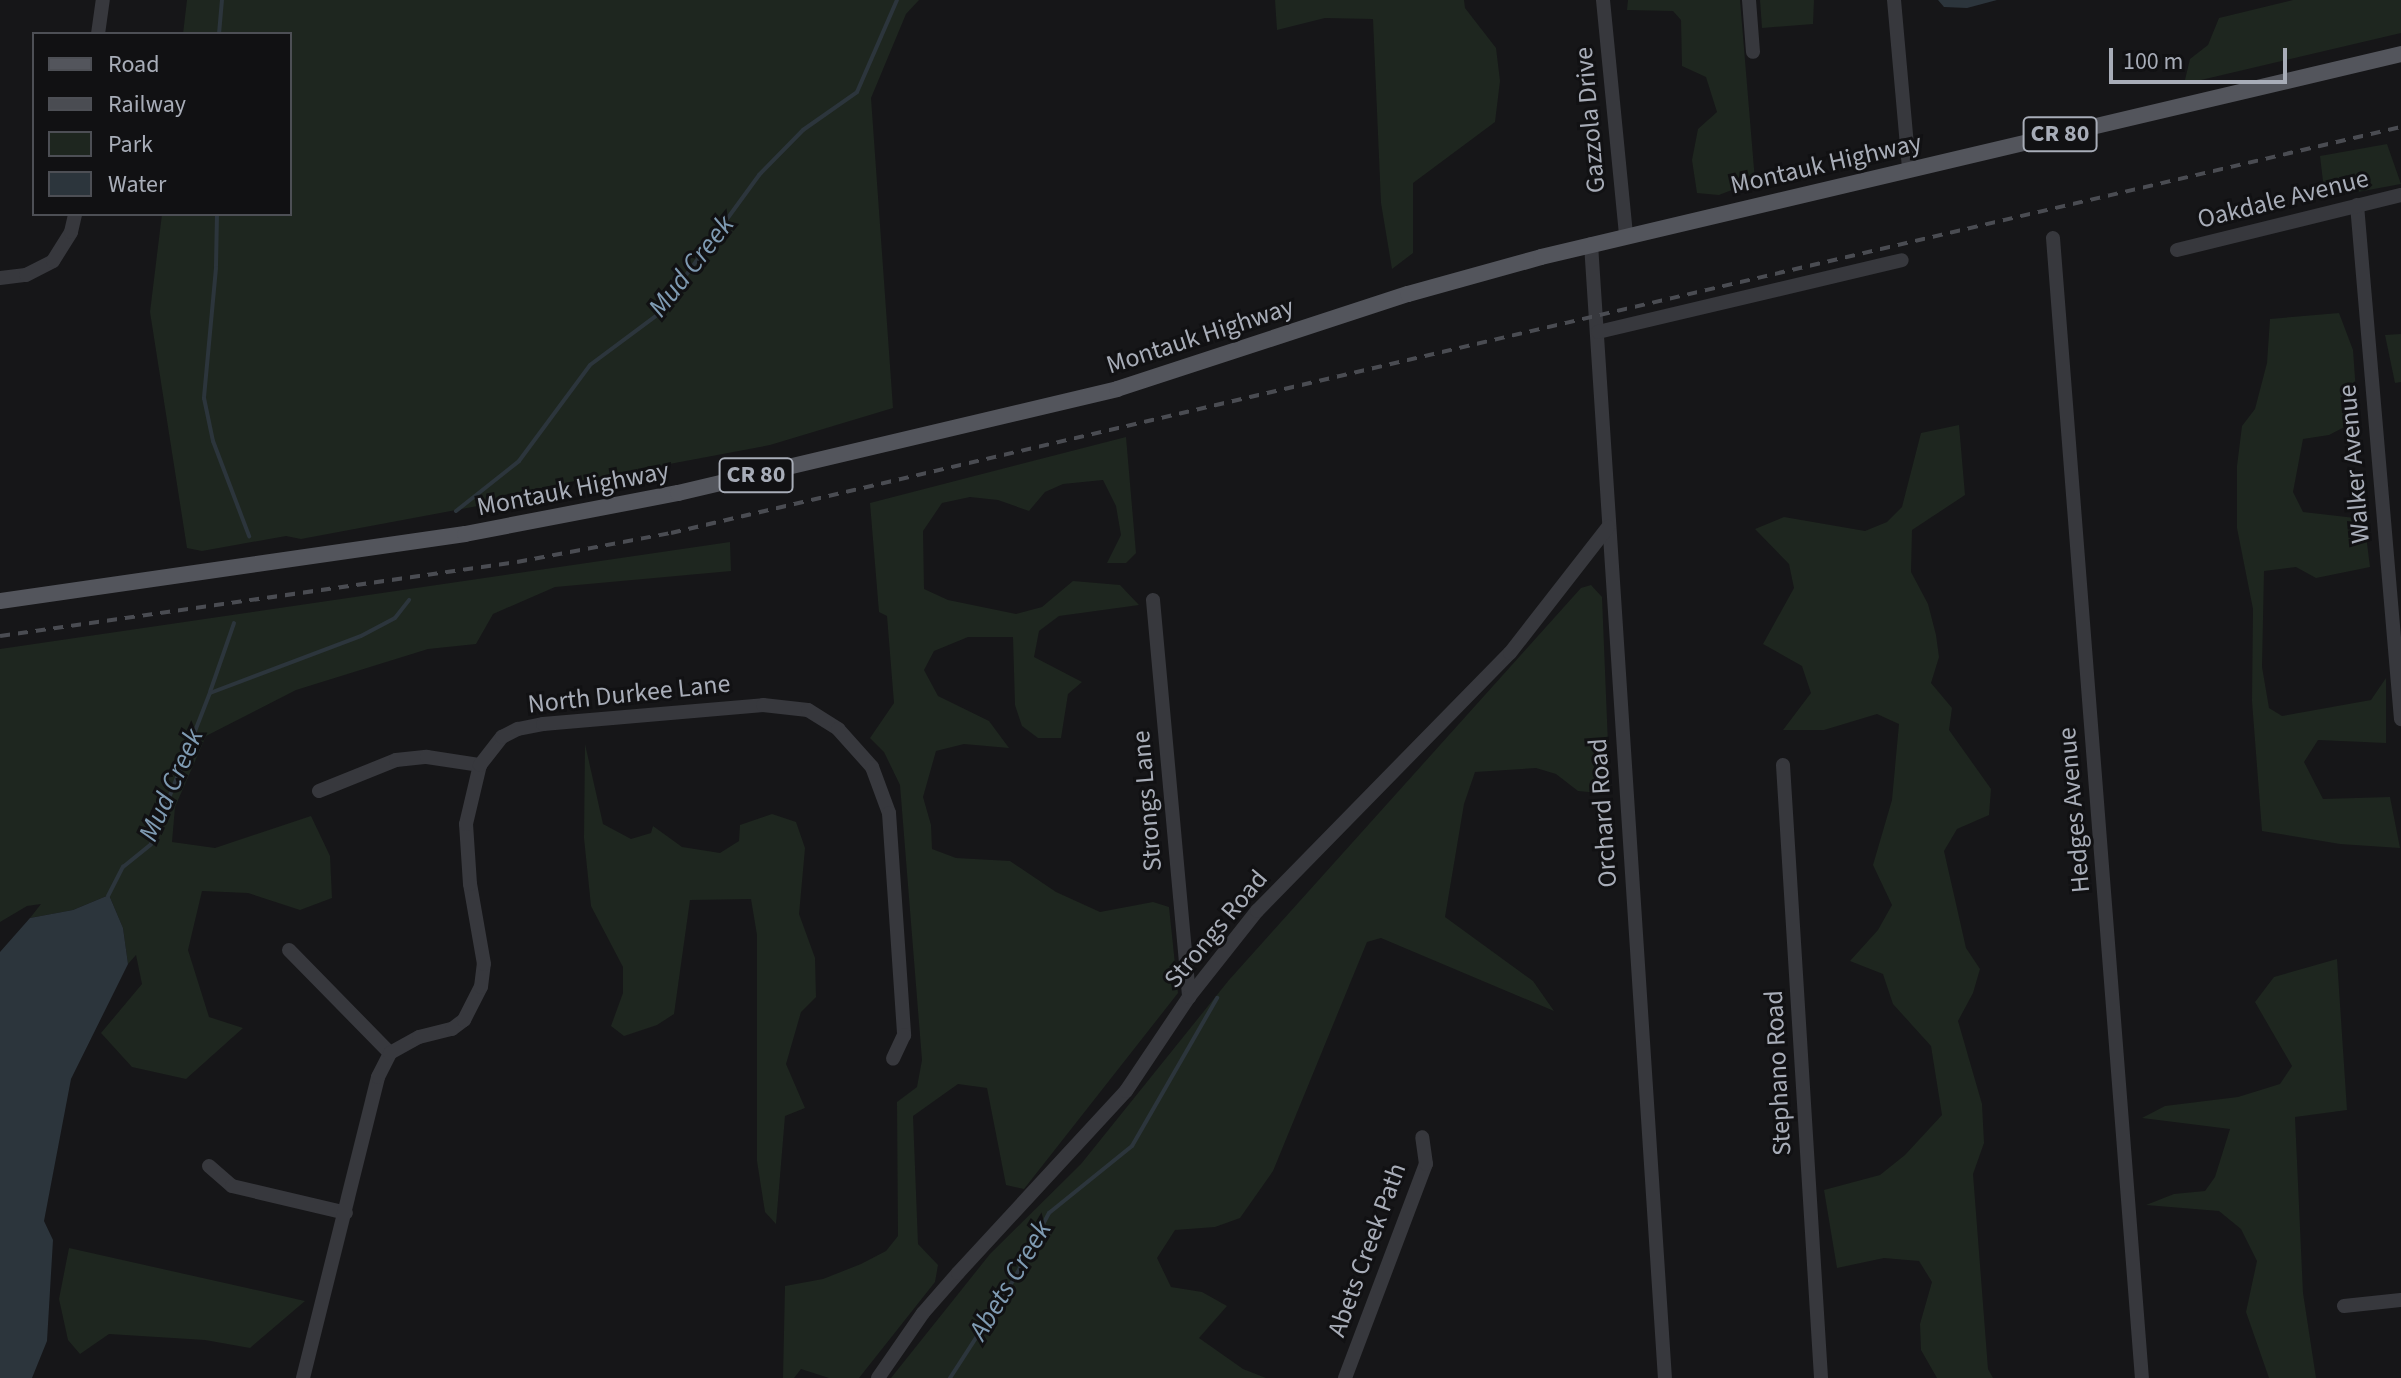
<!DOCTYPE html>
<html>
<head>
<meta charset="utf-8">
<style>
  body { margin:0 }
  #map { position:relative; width:2401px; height:1378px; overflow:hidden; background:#161618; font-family:"Source Sans 3",sans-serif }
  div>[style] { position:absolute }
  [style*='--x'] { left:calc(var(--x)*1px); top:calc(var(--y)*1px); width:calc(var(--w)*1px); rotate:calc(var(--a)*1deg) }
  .green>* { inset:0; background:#1e261f }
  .water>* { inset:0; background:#2c353c }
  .stream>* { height:4px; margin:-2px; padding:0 2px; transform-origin:2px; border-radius:2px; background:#2c353c }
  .minor>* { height:14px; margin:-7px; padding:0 7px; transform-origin:7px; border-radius:7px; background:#37383d }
  .major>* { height:16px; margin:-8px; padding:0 8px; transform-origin:8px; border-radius:8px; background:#53555c }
  .rail>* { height:4px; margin-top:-2px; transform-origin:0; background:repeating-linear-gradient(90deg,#4a4c52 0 10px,transparent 0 18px) }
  span { translate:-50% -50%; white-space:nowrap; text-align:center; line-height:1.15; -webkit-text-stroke:6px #111113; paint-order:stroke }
  .shield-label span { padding:2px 6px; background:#111113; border:2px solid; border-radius:6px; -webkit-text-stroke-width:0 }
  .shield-label { font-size:24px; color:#a8adb8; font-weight:700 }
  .street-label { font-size:26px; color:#a8adb8 }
  .water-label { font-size:28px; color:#7f9bb3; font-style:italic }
  .legend { position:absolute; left:32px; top:32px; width:260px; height:184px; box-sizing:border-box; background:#111113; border:2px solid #4d4f55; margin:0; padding:10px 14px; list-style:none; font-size:24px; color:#a8adb8 }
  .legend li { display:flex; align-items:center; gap:16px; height:40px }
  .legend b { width:40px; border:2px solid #4d4f55 }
  .scale { position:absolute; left:2109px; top:48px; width:178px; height:36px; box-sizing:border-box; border:4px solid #a8adb8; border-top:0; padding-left:10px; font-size:24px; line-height:28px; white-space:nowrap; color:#a8adb8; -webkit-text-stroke:6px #111113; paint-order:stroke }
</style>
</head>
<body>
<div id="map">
  <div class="green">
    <div style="clip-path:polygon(187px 0,919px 0,906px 14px,871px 98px,893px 408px,770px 445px,504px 495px,499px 502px,301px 539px,286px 536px,202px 551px,187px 548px,150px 312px,162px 214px,290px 214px,290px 34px,183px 34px)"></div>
    <div style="clip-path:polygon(1275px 0,1464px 0,1465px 8px,1496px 48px,1500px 81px,1495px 122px,1413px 183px,1413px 253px,1392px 269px,1381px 203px,1373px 19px,1325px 18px,1277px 30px)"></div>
    <div style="clip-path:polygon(1628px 0,1740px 0,1755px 181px,1719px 195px,1697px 193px,1692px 160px,1698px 129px,1717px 112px,1706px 77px,1682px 66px,1681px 20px,1673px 11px,1627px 10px)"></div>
    <div style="clip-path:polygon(1760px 0,1814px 0,1813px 24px,1762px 28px)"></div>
    <div style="clip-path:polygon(2293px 0,2401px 0,2401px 33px,2184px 84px,2190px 59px,2208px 45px,2219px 18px)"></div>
    <div style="clip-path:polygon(2387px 144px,2401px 184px,2325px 198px,2320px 156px)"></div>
    <div style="clip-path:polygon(2339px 313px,2353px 350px,2358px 420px,2329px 435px,2303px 439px,2293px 492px,2303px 512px,2364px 519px,2370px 567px,2316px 578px,2296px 567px,2264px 571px,2262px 667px,2269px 708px,2282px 716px,2371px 700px,2386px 678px,2386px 743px,2318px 740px,2304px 762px,2323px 799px,2390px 797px,2400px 848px,2340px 844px,2262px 831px,2252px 701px,2253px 609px,2237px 528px,2237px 466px,2242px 426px,2255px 409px,2267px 363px,2270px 319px)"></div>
    <div style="clip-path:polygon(2401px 334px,2401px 382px,2395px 383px,2385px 335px)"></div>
    <div style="clip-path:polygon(1959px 425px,1965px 495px,1912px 530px,1911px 572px,1928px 604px,1936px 635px,1939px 657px,1931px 683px,1952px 708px,1949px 730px,1991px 789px,1989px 815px,1957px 829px,1944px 851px,1966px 948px,1980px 969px,1973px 993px,1958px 1021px,1982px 1104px,1984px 1143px,1973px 1174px,1988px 1369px,1993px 1378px,1937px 1378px,1921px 1350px,1920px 1324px,1932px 1282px,1919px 1261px,1884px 1258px,1837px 1268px,1824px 1190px,1880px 1175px,1905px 1155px,1942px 1115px,1931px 1046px,1893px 1004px,1883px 974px,1850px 961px,1878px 930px,1892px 905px,1873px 865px,1892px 800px,1899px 724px,1877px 714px,1824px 730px,1783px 730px,1811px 693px,1802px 666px,1763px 644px,1794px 588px,1789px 564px,1755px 529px,1784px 517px,1865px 531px,1887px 522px,1902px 507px,1921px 433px)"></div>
    <div style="clip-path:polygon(1126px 437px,1136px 553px,1126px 563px,1107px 563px,1121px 535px,1116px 506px,1103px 480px,1063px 484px,1045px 492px,1029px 511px,998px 500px,970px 497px,942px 503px,923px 531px,924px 589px,948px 600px,1016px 614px,1042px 607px,1073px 581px,1120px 585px,1139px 605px,1059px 616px,1039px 631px,1034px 657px,1082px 682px,1068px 694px,1061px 738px,1038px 738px,1022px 726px,1015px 705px,1013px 637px,968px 637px,934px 651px,924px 670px,938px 696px,989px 721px,1009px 748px,964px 744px,936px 751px,923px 797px,931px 825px,932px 849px,956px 858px,1010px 861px,1056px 892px,1100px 912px,1153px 902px,1169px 907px,1178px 993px,1024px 1189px,1006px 1185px,987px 1088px,958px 1084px,913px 1116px,918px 1244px,938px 1265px,935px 1282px,859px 1378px,829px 1378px,801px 1369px,794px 1378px,783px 1378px,785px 1286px,823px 1279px,861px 1264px,886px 1251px,898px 1236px,897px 1102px,917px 1087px,922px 1060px,900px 785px,884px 752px,870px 738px,894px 703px,887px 616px,879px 612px,870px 503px)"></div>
    <div style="clip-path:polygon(730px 542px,731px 571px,555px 587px,493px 614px,476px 644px,428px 649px,296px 690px,206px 736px,175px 807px,172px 842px,215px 848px,311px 816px,330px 856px,332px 898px,300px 910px,248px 893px,202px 891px,188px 950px,209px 1017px,243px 1028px,186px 1079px,132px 1067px,101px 1033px,142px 984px,136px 955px,128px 964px,123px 928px,109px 895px,73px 910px,30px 918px,41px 904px,27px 906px,0 922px,0 649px)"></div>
    <div style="clip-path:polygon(1591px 585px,1602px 597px,1610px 794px,1578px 791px,1556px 774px,1536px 768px,1475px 772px,1464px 804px,1445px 917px,1533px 981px,1554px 1011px,1381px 938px,1367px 942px,1273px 1171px,1240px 1218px,1215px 1227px,1175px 1230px,1157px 1258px,1171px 1287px,1202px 1292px,1227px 1306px,1199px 1338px,1243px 1369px,1266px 1378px,891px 1378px,990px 1254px,1081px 1164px,1229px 980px,1581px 588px)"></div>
    <div style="clip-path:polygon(585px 744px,603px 824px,631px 839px,651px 833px,653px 826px,682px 847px,720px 853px,739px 841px,740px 825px,772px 814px,796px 822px,805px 848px,799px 914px,815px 958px,816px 997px,801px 1012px,786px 1064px,805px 1108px,785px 1116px,776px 1224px,765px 1212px,757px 1161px,757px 935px,751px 899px,690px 900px,674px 1014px,657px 1025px,624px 1036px,611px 1026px,623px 993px,623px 967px,591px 906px,584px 838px)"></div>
    <div style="clip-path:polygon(2337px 959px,2347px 1110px,2295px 1117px,2303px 1293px,2316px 1378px,2269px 1378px,2246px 1312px,2257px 1261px,2241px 1229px,2219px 1211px,2146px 1205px,2174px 1194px,2205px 1191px,2215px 1177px,2230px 1129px,2142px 1118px,2165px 1106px,2238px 1097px,2280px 1084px,2292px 1066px,2255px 1002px,2274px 977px)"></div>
    <div style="clip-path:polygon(69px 1248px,305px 1301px,250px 1348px,205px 1340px,109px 1334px,80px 1354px,68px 1340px,59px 1299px)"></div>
  </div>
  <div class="water">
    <div style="clip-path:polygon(1938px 0,1997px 0,1967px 8px,1944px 7px)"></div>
    <div style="clip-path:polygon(109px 895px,123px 928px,128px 964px,71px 1079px,44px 1221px,53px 1240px,47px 1341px,32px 1378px,0 1378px,0 952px,30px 918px,73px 910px)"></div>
  </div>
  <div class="stream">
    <div style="--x:219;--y:34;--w:34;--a:-85"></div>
    <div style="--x:217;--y:214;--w:54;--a:91.1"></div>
    <div style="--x:216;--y:268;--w:131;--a:95.3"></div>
    <div style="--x:204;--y:398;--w:44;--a:78.2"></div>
    <div style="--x:213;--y:441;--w:102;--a:69.2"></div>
    <div style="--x:456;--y:511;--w:80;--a:-38.4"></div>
    <div style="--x:519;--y:461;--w:119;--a:-53.5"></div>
    <div style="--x:590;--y:365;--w:84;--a:-36.7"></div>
    <div style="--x:657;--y:315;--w:173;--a:-53.9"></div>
    <div style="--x:759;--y:175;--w:63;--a:-45.6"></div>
    <div style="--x:803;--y:130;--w:66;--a:-35.1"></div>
    <div style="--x:857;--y:92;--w:100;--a:-66.5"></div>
    <div style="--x:210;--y:692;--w:73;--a:-70.8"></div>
    <div style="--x:108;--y:896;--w:33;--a:-63"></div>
    <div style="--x:123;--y:867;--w:36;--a:-39"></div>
    <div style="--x:151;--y:844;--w:162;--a:-68.7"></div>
    <div style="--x:210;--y:693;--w:161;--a:-20.7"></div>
    <div style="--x:361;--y:636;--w:38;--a:-28"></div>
    <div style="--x:395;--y:618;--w:23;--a:-52"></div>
    <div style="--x:950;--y:1378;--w:118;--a:-57.1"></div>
    <div style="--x:1014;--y:1279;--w:75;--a:-62.1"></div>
    <div style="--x:1049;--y:1213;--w:107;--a:-38.9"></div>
    <div style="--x:1132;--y:1146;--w:171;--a:-60.1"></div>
  </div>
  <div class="minor">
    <div style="--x:1603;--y:0;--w:237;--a:84.4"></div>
    <div style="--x:1749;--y:0;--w:52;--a:85.6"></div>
    <div style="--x:1894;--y:0;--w:170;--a:84.9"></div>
    <div style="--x:98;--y:34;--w:34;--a:-82"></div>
    <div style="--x:2357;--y:205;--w:516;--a:85.11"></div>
    <div style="--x:2053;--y:238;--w:1143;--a:85.54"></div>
    <div style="--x:1591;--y:244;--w:1136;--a:86.27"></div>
    <div style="--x:2177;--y:250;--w:231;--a:-13.8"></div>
    <div style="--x:0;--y:278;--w:26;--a:-7"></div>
    <div style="--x:26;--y:275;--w:30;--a:-27"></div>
    <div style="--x:53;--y:261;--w:34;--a:-58"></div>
    <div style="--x:71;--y:232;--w:18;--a:-77"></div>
    <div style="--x:1598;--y:332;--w:312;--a:-13.3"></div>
    <div style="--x:1153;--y:600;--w:399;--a:84.8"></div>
    <div style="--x:1783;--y:765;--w:614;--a:86.45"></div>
    <div style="--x:319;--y:791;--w:83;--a:-21.9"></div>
    <div style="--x:396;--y:760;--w:31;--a:-6"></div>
    <div style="--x:427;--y:757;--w:54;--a:8.6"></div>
    <div style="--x:289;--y:950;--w:144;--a:45.6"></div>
    <div style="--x:209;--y:1166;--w:30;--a:41"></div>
    <div style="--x:232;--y:1186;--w:117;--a:13.3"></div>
    <div style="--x:2344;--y:1306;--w:57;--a:-6"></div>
    <div style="--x:303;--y:1378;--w:310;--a:-76"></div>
    <div style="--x:378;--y:1077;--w:27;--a:-63"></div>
    <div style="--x:390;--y:1053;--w:33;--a:-29"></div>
    <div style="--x:419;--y:1037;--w:34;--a:-14"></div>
    <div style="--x:452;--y:1029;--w:15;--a:-37"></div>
    <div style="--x:464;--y:1020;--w:37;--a:-63"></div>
    <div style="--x:481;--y:987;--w:23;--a:-83"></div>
    <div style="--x:484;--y:964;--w:81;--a:-99.9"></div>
    <div style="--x:470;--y:884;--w:60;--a:-93.8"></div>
    <div style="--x:466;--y:824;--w:61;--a:-76.7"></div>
    <div style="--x:480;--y:765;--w:36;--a:-52"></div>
    <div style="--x:502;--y:737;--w:18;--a:-27"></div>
    <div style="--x:518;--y:729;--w:25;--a:-11"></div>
    <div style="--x:543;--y:724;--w:221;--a:-4.9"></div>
    <div style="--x:763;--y:705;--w:45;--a:6.3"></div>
    <div style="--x:808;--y:710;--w:36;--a:32"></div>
    <div style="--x:838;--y:729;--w:51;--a:48.2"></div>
    <div style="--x:872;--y:767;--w:49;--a:69.7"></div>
    <div style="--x:889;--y:813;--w:223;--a:86.1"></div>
    <div style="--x:904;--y:1035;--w:26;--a:115"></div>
    <div style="--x:878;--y:1378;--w:79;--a:-55.3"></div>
    <div style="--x:923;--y:1313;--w:53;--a:-48.8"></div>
    <div style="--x:958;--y:1273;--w:248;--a:-47.3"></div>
    <div style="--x:1126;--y:1091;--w:113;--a:-56.2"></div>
    <div style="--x:1189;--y:997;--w:110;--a:-51.7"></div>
    <div style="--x:1257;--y:911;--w:361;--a:-45.6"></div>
    <div style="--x:1510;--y:653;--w:160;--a:-52.1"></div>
    <div style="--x:1345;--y:1378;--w:229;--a:-69.3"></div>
    <div style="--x:1426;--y:1164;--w:27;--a:-98"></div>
  </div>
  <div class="major">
    <div style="--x:0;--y:601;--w:470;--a:-8.2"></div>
    <div style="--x:465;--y:534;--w:217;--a:-10.9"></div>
    <div style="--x:678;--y:493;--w:451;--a:-13.3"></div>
    <div style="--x:1117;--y:389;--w:306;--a:-18.1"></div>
    <div style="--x:1408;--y:294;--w:138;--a:-15.5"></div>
    <div style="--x:1541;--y:257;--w:884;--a:-13.28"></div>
  </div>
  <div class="rail">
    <div style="--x:0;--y:636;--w:522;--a:-8.15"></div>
    <div style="--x:517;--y:562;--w:157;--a:-10.7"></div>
    <div style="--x:671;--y:533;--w:1777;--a:-13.21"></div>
  </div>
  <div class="shield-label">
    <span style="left:2060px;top:134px">CR 80</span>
    <span style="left:756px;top:475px">CR 80</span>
  </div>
  <div class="street-label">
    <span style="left:1590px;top:120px;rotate:-95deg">Gazzola Drive</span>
    <span style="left:1826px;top:164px;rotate:-13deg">Montauk Highway</span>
    <span style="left:2283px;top:199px;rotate:-14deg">Oakdale Avenue</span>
    <span style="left:1200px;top:336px;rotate:-18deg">Montauk Highway</span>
    <span style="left:2354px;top:464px;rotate:-95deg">Walker Avenue</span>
    <span style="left:573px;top:489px;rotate:-11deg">Montauk Highway</span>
    <span style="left:629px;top:694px;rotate:-6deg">North Durkee Lane</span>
    <span style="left:1147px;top:801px;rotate:-95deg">Strongs Lane</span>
    <span style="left:2074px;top:810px;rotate:-95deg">Hedges Avenue</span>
    <span style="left:1603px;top:813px;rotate:-94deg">Orchard Road</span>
    <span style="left:1216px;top:929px;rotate:-50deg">Strongs Road</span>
    <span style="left:1778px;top:1073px;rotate:-93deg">Stephano Road</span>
    <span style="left:1367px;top:1250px;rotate:-70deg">Abets Creek Path</span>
  </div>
  <div class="water-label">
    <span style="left:691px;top:266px;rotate:-52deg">Mud Creek</span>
    <span style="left:171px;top:785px;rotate:-66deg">Mud Creek</span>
    <span style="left:1010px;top:1280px;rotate:-59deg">Abets Creek</span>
  </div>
  <ul class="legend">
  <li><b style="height:10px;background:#53555c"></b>Road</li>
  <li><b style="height:10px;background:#4a4c52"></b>Railway</li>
  <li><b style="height:22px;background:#1e261f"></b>Park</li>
  <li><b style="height:22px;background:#2c353c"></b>Water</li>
  </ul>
  <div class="scale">100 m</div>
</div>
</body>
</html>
